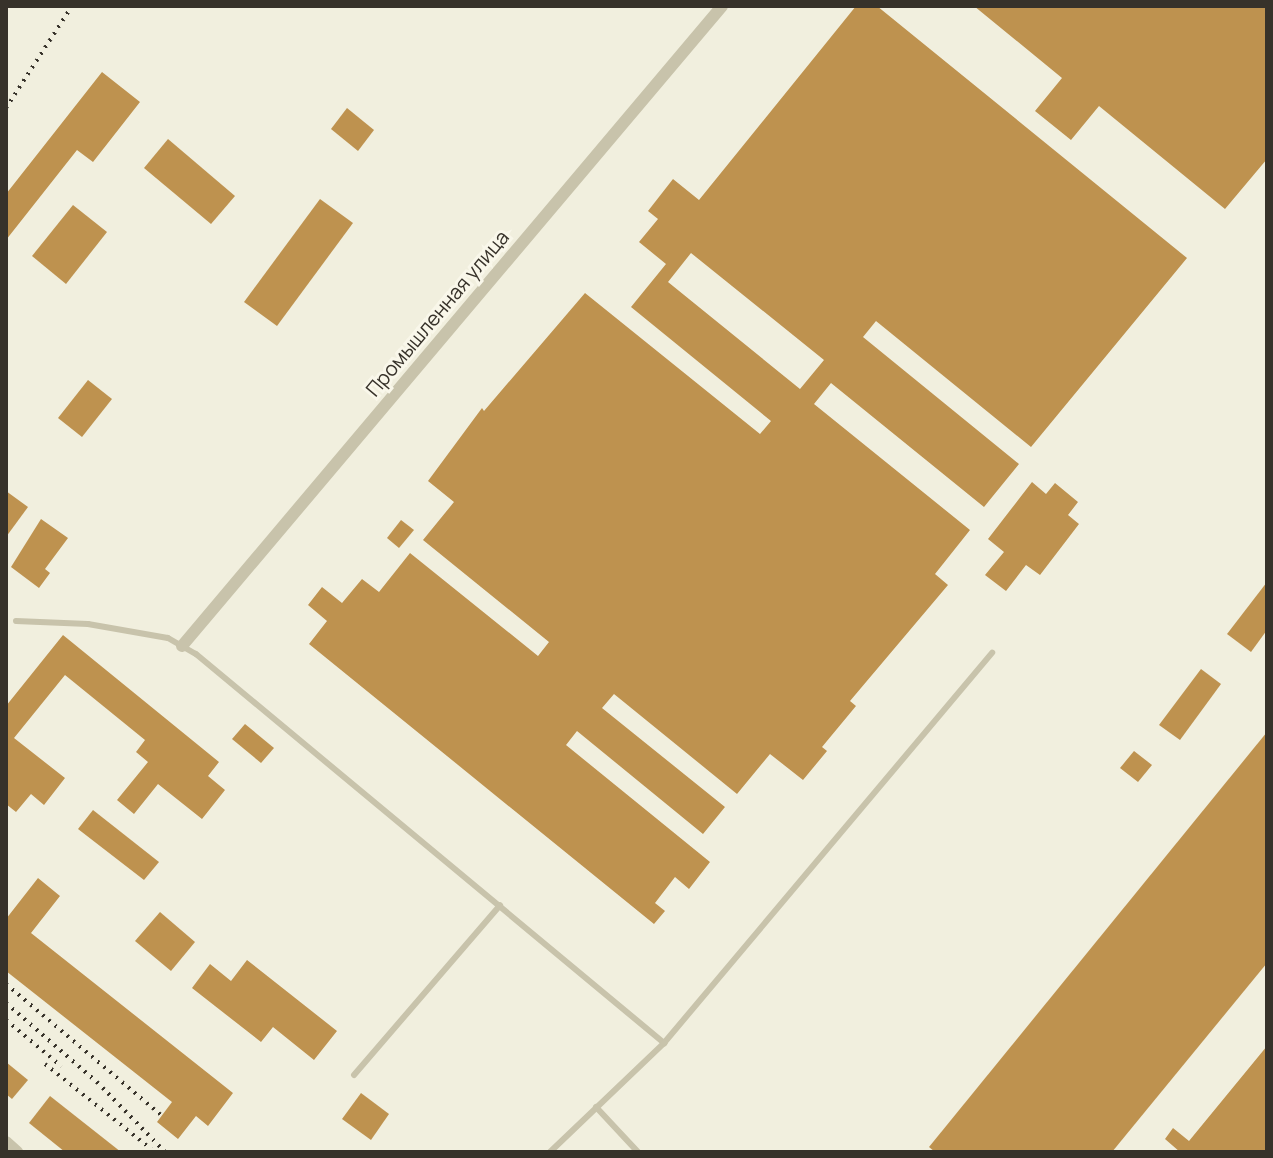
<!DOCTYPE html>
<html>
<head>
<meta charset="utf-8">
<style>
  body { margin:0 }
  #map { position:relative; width:1273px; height:1158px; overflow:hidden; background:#f1efde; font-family:Manrope,sans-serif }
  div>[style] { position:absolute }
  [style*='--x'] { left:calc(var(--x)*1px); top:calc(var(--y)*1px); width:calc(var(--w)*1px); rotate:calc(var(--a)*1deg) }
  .building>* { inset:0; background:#be924f }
  .service>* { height:6px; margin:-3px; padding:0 3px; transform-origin:3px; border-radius:3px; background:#c8c3ab }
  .minor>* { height:12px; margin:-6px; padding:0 6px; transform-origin:6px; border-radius:6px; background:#c8c3ab }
  .rail>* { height:4px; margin-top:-2px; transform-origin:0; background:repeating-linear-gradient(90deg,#37322a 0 2px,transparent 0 8px) }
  span { translate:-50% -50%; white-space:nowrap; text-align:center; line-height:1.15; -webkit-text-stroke:6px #f9f7ea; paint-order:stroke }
  .street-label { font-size:20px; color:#37322a }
  .frame { position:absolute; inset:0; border:8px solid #37322a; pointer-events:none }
</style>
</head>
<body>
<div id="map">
  <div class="building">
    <div style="clip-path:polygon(evenodd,856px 6px,877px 6px,1187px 258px,1031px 447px,876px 321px,863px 337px,1019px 464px,984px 507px,831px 383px,814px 404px,970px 530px,935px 574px,948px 585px,850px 701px,856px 706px,822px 747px,827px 751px,803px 780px,770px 754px,737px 794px,614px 694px,602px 708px,725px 807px,703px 834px,577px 731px,566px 745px,710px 862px,689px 889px,675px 877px,655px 903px,665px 911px,654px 924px,309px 644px,327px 621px,308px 605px,322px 587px,342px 603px,362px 579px,379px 592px,410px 553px,538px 656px,549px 642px,423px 540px,454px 502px,428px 481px,482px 408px,484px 411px,585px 293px,760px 434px,771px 421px,631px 307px,666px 264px,639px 242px,658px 219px,648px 211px,673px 179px,699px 200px,856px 6px,691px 253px,824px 360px,800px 389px,668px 282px,691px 253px)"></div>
    <div style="clip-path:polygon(974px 6px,1267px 6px,1267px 159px,1225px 209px,1099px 106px,1071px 140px,1035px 111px,1062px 78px)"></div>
    <div style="clip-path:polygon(102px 72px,140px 102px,93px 162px,77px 150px,6px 240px,6px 194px)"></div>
    <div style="clip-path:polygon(347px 108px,374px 130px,358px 151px,331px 129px)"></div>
    <div style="clip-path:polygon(168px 139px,235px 196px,211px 224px,144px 168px)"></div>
    <div style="clip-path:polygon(320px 199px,353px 223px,277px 326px,244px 302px)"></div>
    <div style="clip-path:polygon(73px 205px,107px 232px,66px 284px,32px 256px)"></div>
    <div style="clip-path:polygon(88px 380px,112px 399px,82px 437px,58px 418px)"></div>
    <div style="clip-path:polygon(1032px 482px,1046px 494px,1055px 483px,1078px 502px,1068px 515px,1079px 524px,1040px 575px,1026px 565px,1006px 591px,985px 575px,1004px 552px,988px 539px)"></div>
    <div style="clip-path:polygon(6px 491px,28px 507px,6px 537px)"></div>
    <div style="clip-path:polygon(41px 519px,68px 538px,45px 569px,50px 573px,39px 588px,11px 567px)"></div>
    <div style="clip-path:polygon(401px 520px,414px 530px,399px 548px,387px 538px)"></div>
    <div style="clip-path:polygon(1267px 582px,1267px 630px,1251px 652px,1227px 634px)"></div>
    <div style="clip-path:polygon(63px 635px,219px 762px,208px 776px,225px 790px,202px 819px,158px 784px,134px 814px,117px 800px,148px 762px,136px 752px,145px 740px,65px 675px,14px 738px,65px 778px,44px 805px,31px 794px,16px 812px,6px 804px,6px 706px)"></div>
    <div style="clip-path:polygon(1201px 669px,1221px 684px,1180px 740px,1159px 725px)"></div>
    <div style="clip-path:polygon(245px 724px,274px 748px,261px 763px,232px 739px)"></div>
    <div style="clip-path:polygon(1267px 732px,1267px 963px,1112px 1152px,935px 1152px,929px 1147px)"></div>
    <div style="clip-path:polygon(1134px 751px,1152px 765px,1138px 782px,1120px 768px)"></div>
    <div style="clip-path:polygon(93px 810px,159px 862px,144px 880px,78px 829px)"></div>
    <div style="clip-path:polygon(38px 878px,60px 896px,31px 933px,233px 1093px,208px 1126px,196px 1116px,178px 1139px,157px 1122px,172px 1102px,6px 971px,6px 919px)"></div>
    <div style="clip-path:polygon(160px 912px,195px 942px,171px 971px,135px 941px)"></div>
    <div style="clip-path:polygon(247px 960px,337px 1031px,314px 1060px,273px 1027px,261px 1042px,192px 988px,210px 964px,231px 981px)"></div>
    <div style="clip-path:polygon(1267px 1046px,1267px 1152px,1180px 1152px,1165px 1139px,1173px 1128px,1189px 1141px)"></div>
    <div style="clip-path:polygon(6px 1062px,28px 1080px,12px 1099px,6px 1094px)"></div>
    <div style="clip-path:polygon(361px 1093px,389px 1114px,371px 1140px,342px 1119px)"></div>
    <div style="clip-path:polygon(50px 1096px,121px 1152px,65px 1152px,29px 1123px)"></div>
  </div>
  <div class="service">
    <div style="--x:16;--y:621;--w:72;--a:2.4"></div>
    <div style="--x:88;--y:624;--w:81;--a:9.9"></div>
    <div style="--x:168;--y:638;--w:32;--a:30"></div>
    <div style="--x:196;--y:654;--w:609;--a:39.73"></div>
    <div style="--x:354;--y:1075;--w:224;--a:-49.3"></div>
    <div style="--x:596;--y:1107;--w:62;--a:47"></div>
    <div style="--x:550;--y:1152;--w:158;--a:-43.7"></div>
    <div style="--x:664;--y:1043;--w:510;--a:-49.94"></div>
  </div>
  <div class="minor">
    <div style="--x:182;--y:646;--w:837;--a:-49.84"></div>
    <div style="--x:6;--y:1142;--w:15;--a:42"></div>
  </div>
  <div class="rail">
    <div style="--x:6;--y:108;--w:121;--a:-57.1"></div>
    <div style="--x:6;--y:984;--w:203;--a:40.2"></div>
    <div style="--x:6;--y:1003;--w:121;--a:41"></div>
    <div style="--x:97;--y:1082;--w:98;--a:45.8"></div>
    <div style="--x:6;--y:1020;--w:72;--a:39.9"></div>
    <div style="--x:45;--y:1064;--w:136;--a:38.7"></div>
  </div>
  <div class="street-label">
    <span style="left:437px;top:313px;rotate:-50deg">Промышленная улица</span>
  </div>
  <div class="frame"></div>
</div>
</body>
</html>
